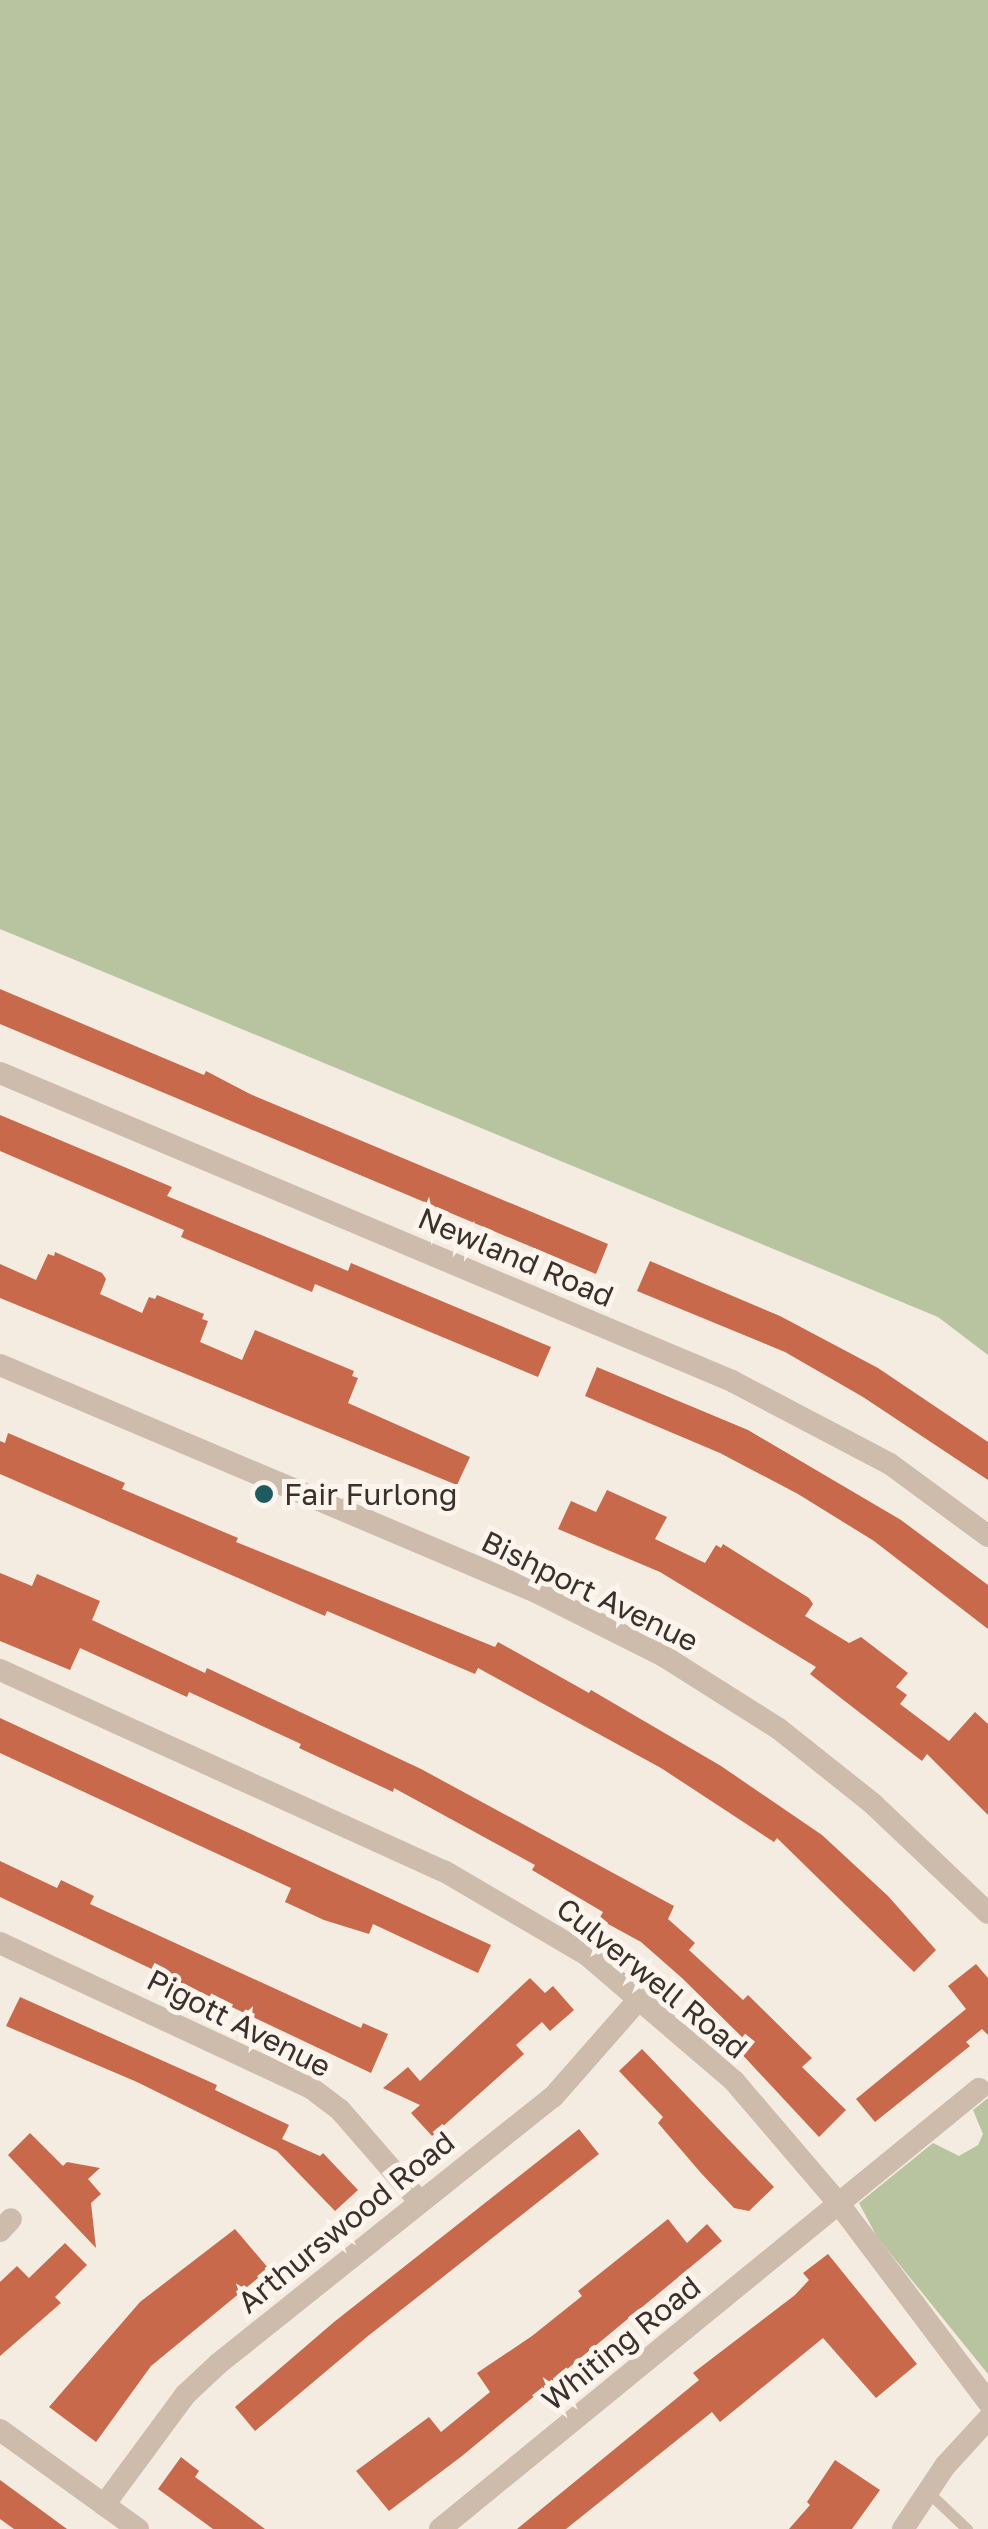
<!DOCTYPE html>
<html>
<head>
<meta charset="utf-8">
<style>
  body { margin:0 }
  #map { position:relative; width:988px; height:2529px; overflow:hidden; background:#f4ebe1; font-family:"Golos Text",sans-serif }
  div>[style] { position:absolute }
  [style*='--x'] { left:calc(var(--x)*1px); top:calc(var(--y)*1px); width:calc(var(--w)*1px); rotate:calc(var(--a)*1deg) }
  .green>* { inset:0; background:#b8c4a0 }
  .building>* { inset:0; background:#c8694b }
  .service>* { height:11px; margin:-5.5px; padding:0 5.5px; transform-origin:5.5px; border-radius:5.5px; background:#cdbbac }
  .minor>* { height:22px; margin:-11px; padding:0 11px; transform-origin:11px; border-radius:11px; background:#cdbbac }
  .dots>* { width:28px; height:28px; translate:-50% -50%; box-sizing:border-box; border:5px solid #fbf5ee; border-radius:50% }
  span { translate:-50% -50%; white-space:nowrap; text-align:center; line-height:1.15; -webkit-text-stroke:10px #fbf5ee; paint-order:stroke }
  .street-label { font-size:30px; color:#3b302b }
  .poi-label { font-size:30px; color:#3b302b }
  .left { translate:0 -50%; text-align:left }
</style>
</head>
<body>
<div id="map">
  <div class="green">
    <div style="clip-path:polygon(0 0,988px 0,988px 1355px,938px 1317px,0 929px)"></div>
    <div style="clip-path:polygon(988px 2098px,988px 2374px,877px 2237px,859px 2203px,933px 2143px,959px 2156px,978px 2145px,983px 2134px,973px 2110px)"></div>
  </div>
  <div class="building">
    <div style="clip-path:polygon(0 989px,204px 1075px,206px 1071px,250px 1094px,608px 1244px,596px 1274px,0 1024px)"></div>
    <div style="clip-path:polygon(0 1115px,172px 1187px,167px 1196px,348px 1271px,351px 1263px,551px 1347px,538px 1377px,315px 1284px,312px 1292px,181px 1237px,184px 1230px,0 1151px)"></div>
    <div style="clip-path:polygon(55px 1252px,102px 1273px,106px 1279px,100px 1294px,142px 1313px,149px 1297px,155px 1299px,157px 1295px,204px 1314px,202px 1319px,208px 1321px,200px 1342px,242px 1360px,255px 1330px,354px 1371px,352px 1376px,358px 1378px,348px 1403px,470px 1457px,457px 1485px,0 1298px,0 1264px,36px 1280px,48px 1254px,54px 1256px)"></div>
    <div style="clip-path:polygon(650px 1261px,780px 1316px,878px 1368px,988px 1442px,988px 1480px,863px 1397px,785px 1352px,637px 1291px)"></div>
    <div style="clip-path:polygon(597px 1367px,748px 1430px,901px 1520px,988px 1585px,988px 1629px,874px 1541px,798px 1494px,720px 1453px,585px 1396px)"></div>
    <div style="clip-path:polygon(8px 1433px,125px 1483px,122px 1489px,238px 1538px,236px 1542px,495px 1647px,498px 1642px,589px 1693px,591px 1690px,721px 1766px,822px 1835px,888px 1896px,936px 1950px,914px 1972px,777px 1838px,774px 1842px,661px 1768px,478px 1668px,475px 1674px,327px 1611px,325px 1616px,0 1474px,0 1441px,5px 1443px)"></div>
    <div style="clip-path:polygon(607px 1490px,667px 1517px,655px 1539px,705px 1563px,716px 1545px,721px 1548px,723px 1544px,809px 1598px,813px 1604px,805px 1616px,849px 1643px,861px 1637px,908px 1673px,896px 1687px,907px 1695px,900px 1704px,949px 1741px,975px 1712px,988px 1724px,988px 1815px,927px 1754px,922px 1761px,810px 1674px,816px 1667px,660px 1572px,558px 1529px,571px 1501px,596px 1512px)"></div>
    <div style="clip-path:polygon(0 1573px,32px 1586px,37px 1574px,100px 1601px,92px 1620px,205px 1673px,207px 1668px,421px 1769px,674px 1906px,668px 1919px,695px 1943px,689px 1950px,743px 2000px,748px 1995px,812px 2058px,802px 2067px,846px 2110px,819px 2137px,738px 2050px,743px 2044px,742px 2037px,682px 1978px,641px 1942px,599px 1919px,603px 1912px,532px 1870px,535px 1865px,394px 1788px,393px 1792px,299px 1748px,301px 1744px,189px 1692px,187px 1697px,80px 1648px,70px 1670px,0 1641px)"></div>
    <div style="clip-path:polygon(0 1718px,491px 1945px,478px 1973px,373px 1924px,369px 1934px,324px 1920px,285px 1902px,291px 1888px,0 1753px)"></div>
    <div style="clip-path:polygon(0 1861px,57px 1888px,61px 1880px,94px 1896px,90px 1904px,361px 2028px,363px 2023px,388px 2034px,371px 2073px,0 1897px)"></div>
    <div style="clip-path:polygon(976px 1964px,988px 1978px,988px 2035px,982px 2029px,966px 2042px,970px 2046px,875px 2122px,856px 2099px,966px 2009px,948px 1986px)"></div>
    <div style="clip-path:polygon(530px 1978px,545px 1993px,553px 1986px,574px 2010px,550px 2031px,542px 2022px,516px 2045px,524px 2054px,432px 2136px,411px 2113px,420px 2105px,383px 2088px,408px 2067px,420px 2081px)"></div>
    <div style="clip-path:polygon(20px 1997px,217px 2085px,215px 2090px,289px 2125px,282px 2139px,320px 2156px,323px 2153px,358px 2190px,335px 2211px,277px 2151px,137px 2082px,6px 2026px)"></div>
    <div style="clip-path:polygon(642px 2049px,774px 2187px,749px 2211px,734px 2208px,701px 2173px,658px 2123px,663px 2117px,619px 2071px)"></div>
    <div style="clip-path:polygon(579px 2129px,599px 2154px,368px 2336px,255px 2431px,235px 2407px,334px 2322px)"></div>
    <div style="clip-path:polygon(30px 2133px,63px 2166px,67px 2162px,100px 2168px,88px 2179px,101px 2194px,91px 2203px,96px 2248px,8px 2155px)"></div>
    <div style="clip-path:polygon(668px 2219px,687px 2243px,707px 2224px,722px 2241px,462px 2456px,389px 2511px,356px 2471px,429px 2417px,441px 2432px,490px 2392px,477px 2373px,532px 2336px,582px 2296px,578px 2291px)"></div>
    <div style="clip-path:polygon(235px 2229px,269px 2269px,151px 2366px,96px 2442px,49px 2407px,140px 2302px)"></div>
    <div style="clip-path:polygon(65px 2243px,87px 2265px,55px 2297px,61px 2303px,0 2356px,0 2282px,17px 2266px,29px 2278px)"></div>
    <div style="clip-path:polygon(828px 2254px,917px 2364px,876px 2398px,823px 2338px,720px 2422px,712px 2412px,566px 2529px,517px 2529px,699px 2380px,693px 2373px,795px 2295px,809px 2280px,803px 2273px)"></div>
    <div style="clip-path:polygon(181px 2457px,199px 2471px,195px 2477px,265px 2529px,213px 2529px,158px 2489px)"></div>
    <div style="clip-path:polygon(835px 2460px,880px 2490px,852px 2529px,789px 2529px,810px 2505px,807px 2502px)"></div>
    <div style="clip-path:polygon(0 2480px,26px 2499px,67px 2529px,14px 2529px,0 2519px)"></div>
  </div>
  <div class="service">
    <div style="--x:928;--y:2492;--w:54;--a:43.5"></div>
  </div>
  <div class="minor">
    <div style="--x:0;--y:1073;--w:794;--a:22.82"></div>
    <div style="--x:732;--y:1381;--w:178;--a:27.7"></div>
    <div style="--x:890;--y:1464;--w:122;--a:36.3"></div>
    <div style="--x:0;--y:1365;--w:582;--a:22.95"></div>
    <div style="--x:536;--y:1592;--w:141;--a:26.6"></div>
    <div style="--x:662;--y:1655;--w:138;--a:32.3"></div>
    <div style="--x:779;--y:1729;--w:119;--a:38.5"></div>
    <div style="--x:872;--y:1803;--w:160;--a:43.5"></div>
    <div style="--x:0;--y:1670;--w:487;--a:24.4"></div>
    <div style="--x:444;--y:1871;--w:166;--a:30.4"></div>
    <div style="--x:587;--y:1955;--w:194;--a:40.6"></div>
    <div style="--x:734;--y:2081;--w:162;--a:49.5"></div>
    <div style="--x:839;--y:2204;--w:248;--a:53"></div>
    <div style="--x:0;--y:1943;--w:343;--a:25"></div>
    <div style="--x:311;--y:2088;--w:36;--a:37"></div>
    <div style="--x:340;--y:2110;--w:121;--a:49"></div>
    <div style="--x:0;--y:2231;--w:16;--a:-47"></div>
    <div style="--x:0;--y:2430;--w:170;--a:35.7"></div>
    <div style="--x:104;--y:2505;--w:137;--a:-53.6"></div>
    <div style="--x:185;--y:2395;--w:45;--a:-43.2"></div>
    <div style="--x:218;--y:2364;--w:428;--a:-38.6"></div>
    <div style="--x:553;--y:2097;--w:130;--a:-48.7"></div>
    <div style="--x:440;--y:2529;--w:696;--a:-39.23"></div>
    <div style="--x:903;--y:2529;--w:76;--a:-56.3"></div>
    <div style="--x:945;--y:2466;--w:64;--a:-47.5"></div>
  </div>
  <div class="dots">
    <div style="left:264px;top:1494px;background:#1f5a5e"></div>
  </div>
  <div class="street-label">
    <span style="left:516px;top:1257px;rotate:23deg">Newland Road</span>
    <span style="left:590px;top:1591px;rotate:26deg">Bishport Avenue</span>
    <span style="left:652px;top:1978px;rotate:39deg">Culverwell Road</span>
    <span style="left:239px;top:2023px;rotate:27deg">Pigott Avenue</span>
    <span style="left:346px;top:2222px;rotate:-39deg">Arthurswood Road</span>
    <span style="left:621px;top:2343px;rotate:-39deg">Whiting Road</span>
  </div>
  <div class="poi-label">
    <span class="left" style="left:284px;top:1494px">Fair Furlong</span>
  </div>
</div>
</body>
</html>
